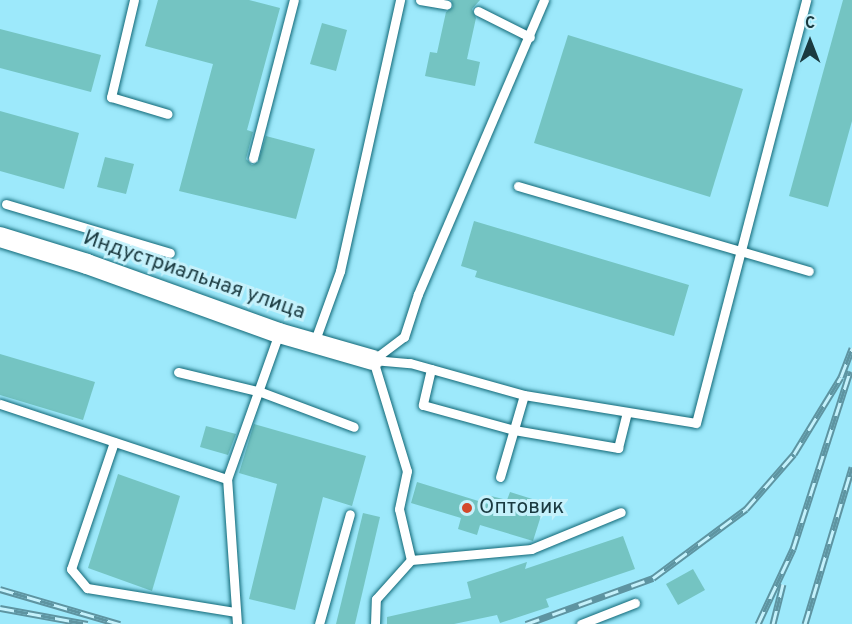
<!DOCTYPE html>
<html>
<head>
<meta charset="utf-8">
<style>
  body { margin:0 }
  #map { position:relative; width:852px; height:624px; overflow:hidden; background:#9de9fb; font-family:Overpass,sans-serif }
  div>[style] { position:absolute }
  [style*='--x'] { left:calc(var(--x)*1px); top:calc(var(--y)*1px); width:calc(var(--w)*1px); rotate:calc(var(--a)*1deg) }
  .building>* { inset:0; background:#74c4c2 }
  .roads { filter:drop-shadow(0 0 2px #106776) drop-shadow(0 0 2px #106776) }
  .service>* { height:9px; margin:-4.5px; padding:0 4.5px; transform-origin:4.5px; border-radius:4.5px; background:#fff }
  .minor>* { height:20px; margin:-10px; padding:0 10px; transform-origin:10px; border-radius:10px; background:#fff }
  .rail>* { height:7px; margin-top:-3.5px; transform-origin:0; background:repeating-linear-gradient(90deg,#c5f1fb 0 14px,#5e94a1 0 28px); box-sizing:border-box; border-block:2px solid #5e94a1 }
  .dots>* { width:16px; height:16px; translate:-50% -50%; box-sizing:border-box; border:3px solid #c5f1fb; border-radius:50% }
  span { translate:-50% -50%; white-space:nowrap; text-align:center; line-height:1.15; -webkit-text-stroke:6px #c5f1fb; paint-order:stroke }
  .street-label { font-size:21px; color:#1a3a40 }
  .poi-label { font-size:21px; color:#1a3a40 }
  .left { translate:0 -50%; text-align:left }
  .north { position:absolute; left:780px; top:12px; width:60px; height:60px; -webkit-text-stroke:4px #c5f1fb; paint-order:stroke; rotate:0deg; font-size:16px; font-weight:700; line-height:24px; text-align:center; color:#1a3a40 }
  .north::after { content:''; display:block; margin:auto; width:21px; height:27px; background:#1a3a40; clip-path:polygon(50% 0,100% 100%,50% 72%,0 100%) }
</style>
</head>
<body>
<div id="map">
  <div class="building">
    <div style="clip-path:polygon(158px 0,249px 0,280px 8px,247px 130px,253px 132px,246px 159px,252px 165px,258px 162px,266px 136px,315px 149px,296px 219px,179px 191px,213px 64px,145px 46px)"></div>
    <div style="clip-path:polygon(451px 0,480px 0,472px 9px,476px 18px,467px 59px,480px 62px,475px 86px,425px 76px,430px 52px,437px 53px,446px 12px,453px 7px)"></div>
    <div style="clip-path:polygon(843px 0,852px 0,852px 121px,828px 207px,789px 196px)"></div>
    <div style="clip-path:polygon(322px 23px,347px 30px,336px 71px,310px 64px)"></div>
    <div style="clip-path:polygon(0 29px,101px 55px,91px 92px,0 68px)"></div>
    <div style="clip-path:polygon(568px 35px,743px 89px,710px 197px,534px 143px)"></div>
    <div style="clip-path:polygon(0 111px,79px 133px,64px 189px,0 171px)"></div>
    <div style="clip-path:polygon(105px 157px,134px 164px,126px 194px,97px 187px)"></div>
    <div style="clip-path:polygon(474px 221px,689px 285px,674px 336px,475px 277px,477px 271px,461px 266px)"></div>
    <div style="clip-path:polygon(0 354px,95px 382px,83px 420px,0 395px)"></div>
    <div style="clip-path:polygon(254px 424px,366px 456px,352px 506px,323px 497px,295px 610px,249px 599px,277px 484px,239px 473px)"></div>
    <div style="clip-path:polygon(206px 426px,236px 434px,228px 455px,200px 447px)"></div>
    <div style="clip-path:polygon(118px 474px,180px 496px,152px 591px,88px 568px)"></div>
    <div style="clip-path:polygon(417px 482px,488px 504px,491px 496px,507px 500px,510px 492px,545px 503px,533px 541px,480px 525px,477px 535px,458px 529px,461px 518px,411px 503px)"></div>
    <div style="clip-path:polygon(363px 513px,380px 517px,355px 624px,336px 624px)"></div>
    <div style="clip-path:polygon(623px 536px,635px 569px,546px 599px,549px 607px,500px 623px,497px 615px,454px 624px,387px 624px,387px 617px,471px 598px,467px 582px,527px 562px,525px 569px)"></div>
    <div style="clip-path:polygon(693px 569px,705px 590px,678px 605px,666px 584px)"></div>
  </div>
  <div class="roads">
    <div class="service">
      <div style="--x:134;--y:0;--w:100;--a:103.3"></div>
      <div style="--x:111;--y:97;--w:59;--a:16.6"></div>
      <div style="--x:420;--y:0;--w:27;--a:10"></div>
      <div style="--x:478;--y:11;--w:58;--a:26.6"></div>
      <div style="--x:253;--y:158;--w:163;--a:-75.5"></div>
      <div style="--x:518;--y:186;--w:303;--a:16.3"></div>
      <div style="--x:6;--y:204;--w:171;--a:16.6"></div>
      <div style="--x:314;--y:343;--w:77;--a:-70.1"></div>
      <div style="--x:340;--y:271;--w:278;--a:-77.5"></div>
      <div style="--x:373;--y:360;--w:37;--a:5"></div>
      <div style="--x:410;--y:363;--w:118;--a:15.7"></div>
      <div style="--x:524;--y:395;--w:174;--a:9.2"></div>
      <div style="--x:696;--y:423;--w:437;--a:-75.4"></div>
      <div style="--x:373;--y:360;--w:39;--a:-37"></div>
      <div style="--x:404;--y:337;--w:45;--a:-72"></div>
      <div style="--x:418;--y:294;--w:320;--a:-66.8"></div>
      <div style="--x:373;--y:360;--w:116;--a:73"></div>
      <div style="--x:407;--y:471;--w:39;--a:102"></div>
      <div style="--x:399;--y:509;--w:52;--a:76.8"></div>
      <div style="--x:431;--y:369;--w:37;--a:103"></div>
      <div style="--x:423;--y:405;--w:94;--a:15.4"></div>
      <div style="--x:514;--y:430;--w:106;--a:9.8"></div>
      <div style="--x:618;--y:448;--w:36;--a:-76"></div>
      <div style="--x:178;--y:372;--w:85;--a:13.5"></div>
      <div style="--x:261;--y:392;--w:99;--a:20.6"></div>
      <div style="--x:0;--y:404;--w:239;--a:18.3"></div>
      <div style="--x:114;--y:442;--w:134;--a:108.7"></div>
      <div style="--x:71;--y:569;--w:25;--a:50"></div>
      <div style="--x:87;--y:588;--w:151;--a:9.2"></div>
      <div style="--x:500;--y:477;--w:85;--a:-73.7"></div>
      <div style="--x:237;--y:624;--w:145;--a:-93.9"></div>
      <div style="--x:227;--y:479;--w:155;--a:-70.4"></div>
      <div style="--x:319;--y:624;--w:114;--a:-74.3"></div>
      <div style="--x:375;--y:624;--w:25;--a:-88"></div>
      <div style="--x:376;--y:599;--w:52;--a:-48.1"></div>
      <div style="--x:411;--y:560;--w:121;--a:-5.2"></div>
      <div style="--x:531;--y:549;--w:97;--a:-22.3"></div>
      <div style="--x:581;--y:624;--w:58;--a:-21.3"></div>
    </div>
    <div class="minor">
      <div style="--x:0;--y:237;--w:91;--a:17.2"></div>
      <div style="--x:87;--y:264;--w:204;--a:19.8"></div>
      <div style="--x:279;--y:333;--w:98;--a:16"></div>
    </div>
  </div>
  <div class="rail">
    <div style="--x:0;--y:589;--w:125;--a:16.3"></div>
    <div style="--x:0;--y:608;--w:89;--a:10.3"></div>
    <div style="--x:526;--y:624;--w:135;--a:-19.9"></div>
    <div style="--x:653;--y:578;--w:116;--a:-36.6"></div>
    <div style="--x:746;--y:509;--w:73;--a:-48.9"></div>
    <div style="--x:794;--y:454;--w:90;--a:-58.6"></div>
    <div style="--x:841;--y:377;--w:31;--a:-69"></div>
    <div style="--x:758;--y:624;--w:83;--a:-65"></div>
    <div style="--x:793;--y:549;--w:187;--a:-72.2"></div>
    <div style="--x:773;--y:624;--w:41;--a:-76"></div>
    <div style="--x:805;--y:624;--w:164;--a:-73.3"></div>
  </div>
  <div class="dots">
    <div style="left:467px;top:508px;background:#d3482b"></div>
  </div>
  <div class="street-label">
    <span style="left:194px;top:276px;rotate:19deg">Индустриальная улица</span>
  </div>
  <div class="poi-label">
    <span class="left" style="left:479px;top:508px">Оптовик</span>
  </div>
  <div class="north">С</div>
</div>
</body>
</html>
